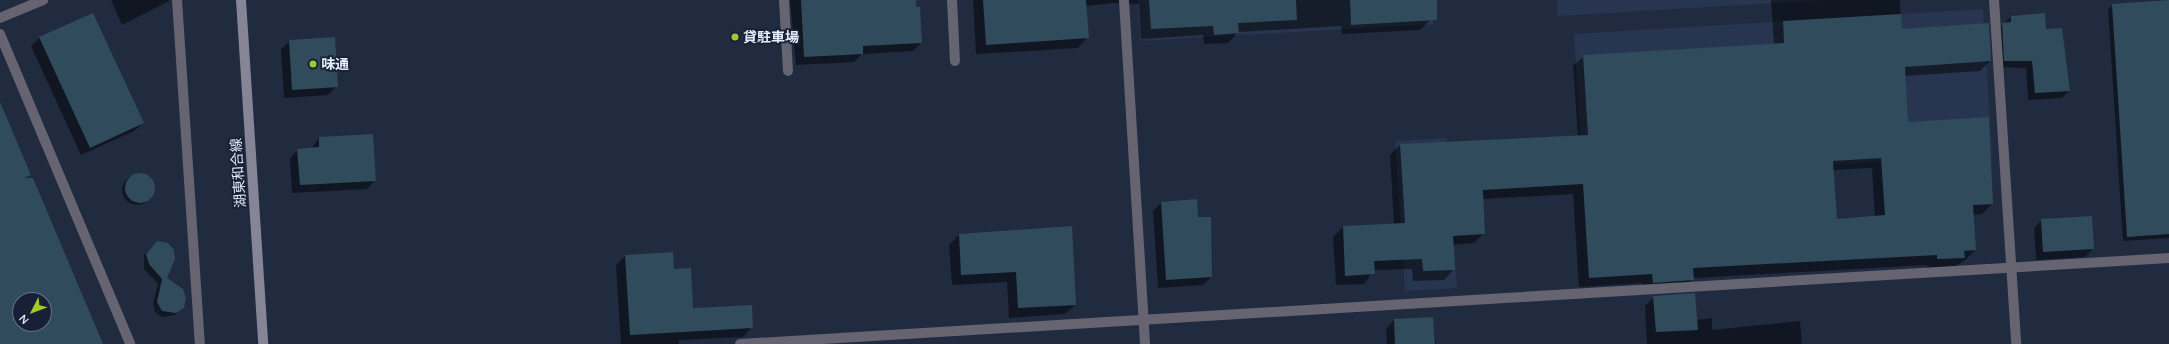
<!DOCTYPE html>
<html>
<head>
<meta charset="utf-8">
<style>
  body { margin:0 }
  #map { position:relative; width:2169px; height:344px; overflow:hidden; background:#202b40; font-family:Quicksand,"Noto Sans JP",sans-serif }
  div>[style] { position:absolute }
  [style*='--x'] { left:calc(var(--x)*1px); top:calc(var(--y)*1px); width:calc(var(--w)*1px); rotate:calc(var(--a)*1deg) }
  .built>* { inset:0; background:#283550 }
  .shadow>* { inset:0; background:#0007 }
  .round { border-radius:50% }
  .building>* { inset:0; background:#304b5b }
  .lane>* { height:10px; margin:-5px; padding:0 5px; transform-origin:5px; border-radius:5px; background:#666470 }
  .street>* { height:10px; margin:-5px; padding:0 5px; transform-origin:5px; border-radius:5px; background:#666470 }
  .secondary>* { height:10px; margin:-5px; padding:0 5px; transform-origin:5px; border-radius:5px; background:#868497 }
  .dots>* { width:11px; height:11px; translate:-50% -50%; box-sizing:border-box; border:2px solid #172136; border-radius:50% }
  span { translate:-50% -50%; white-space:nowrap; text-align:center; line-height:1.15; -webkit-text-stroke:3.5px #172136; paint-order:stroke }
  .poi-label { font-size:14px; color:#e5ecfb; font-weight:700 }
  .left { translate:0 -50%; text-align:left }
  .street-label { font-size:14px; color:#e5ecfb }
  .north { position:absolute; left:12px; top:292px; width:40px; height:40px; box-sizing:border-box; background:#172136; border:1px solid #697285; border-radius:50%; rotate:228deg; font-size:11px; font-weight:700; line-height:16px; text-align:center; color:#e5ecfb }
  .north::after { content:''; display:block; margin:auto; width:14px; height:18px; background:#a0c92c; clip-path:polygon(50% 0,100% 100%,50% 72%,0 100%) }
</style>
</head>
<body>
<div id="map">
  <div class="built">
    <div style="clip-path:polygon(1138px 0,1431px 0,1433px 24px,1140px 41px)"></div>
    <div style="clip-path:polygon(1557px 0,1828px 0,1558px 16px)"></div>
    <div style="clip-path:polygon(1983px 9px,1992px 155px,1583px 179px,1574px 34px)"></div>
    <div style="clip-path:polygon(1447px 138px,1457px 288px,1405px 291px,1395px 141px)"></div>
  </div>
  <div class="shadow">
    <div style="clip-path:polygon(111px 0,169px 0,169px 1px,122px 25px)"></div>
    <div style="clip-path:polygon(790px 0,915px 0,921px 43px,913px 51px,862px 54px,854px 62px,796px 65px)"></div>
    <div style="clip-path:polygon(973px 0,1429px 0,1430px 20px,1420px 30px,1342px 34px,1341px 26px,1238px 32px,1228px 43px,1204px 44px,1203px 35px,1141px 39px,1139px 4px,1113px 3px,1086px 6px,1087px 38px,1078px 48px,976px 54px)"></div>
    <div style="clip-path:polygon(evenodd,1771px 0,1900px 0,1901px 30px,1990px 61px,1980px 71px,1904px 76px,1907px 123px,1992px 204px,1982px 214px,1973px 215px,1975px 250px,1965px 260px,1954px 267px,1927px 269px,1927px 265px,1693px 278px,1683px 290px,1643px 292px,1642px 283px,1579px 287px,1573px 194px,1482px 199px,1484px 233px,1474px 243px,1452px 245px,1454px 269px,1444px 280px,1413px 281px,1412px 269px,1374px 270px,1364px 284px,1336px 285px,1333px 237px,1343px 227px,1394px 225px,1390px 155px,1400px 145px,1578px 137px,1573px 66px,1584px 56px,1774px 44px,1771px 0,1872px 168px,1875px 217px,1836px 220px,1832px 170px,1872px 168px)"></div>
    <div style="clip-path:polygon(2169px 1px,2169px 238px,2123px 241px,2108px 9px,2113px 5px)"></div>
    <div style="clip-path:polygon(93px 14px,143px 123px,134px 131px,81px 155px,31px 46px,39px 38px)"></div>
    <div style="clip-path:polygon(2011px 17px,2045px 30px,2069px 91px,2062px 98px,2028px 100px,2026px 68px,1998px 67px,1995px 31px)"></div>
    <div style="clip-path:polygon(290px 41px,337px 86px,328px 95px,284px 98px,281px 49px)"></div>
    <div style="clip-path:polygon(319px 138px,375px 180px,367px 189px,292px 193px,290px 158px,298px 150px,311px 149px)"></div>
    <div class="round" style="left:122px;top:175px;width:30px;height:30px"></div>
    <div style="clip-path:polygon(1161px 203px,1197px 219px,1210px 218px,1211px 277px,1203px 285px,1158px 288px,1153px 211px)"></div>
    <div style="clip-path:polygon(2042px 220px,2093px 249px,2085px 257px,2036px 260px,2034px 228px)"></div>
    <div style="clip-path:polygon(959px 235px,1075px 305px,1065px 314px,1009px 318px,1007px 282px,952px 285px,949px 245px)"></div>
    <div style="clip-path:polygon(157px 242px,166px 278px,180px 310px,175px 315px,162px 317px,155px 312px,153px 303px,158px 284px,144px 269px,144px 255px)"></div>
    <div style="clip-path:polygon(625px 256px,673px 270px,692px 309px,752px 327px,743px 337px,679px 340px,679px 344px,621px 344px,616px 265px)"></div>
    <div style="clip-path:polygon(1654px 297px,1696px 320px,1712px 318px,1712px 330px,1800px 321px,1802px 344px,1647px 344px,1645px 306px)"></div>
    <div style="clip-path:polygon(1432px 318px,1436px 344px,1387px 344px,1386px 329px,1394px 320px)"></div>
  </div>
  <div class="building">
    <div style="clip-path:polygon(801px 0,916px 0,916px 7px,920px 7px,922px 43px,863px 46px,863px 54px,804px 57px)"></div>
    <div style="clip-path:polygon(983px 0,1086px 0,1089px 38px,986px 45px)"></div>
    <div style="clip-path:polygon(1149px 0,1296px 0,1297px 20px,1238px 23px,1239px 33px,1214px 35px,1213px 26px,1151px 29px)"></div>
    <div style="clip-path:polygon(1350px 0,1437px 0,1437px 20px,1351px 25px)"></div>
    <div style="clip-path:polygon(2169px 0,2169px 234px,2127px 237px,2112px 4px)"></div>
    <div style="clip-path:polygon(93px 13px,144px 123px,90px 148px,39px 37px)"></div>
    <div style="clip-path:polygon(2045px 13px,2046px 29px,2062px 28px,2070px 91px,2035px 93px,2032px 61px,2004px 61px,2002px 23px,2011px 22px,2011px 16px)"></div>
    <div style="clip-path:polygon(evenodd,1901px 14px,1902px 29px,1989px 23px,1991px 61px,1905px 67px,1908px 122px,1989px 117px,1993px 204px,1973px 205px,1976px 250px,1964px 251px,1965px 258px,1937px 259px,1937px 255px,1693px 268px,1694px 280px,1653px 283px,1652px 274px,1589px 278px,1583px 184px,1483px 190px,1485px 234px,1453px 236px,1455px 270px,1423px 271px,1422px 259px,1374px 261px,1375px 274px,1345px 276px,1343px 226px,1405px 223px,1400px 144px,1588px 135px,1583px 55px,1784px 43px,1783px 21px,1901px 14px,1881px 158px,1885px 215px,1837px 219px,1833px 161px,1881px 158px)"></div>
    <div style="clip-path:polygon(335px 37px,338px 87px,292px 90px,289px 40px)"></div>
    <div style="clip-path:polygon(evenodd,0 102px,31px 175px,23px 178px,33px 178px,103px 344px,0 344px,0 102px,20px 300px,44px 300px,44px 324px,20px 324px,20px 300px)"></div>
    <div style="clip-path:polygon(373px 134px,376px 181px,300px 185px,297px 149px,319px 147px,319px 137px)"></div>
    <div class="round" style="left:125px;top:173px;width:30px;height:30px"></div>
    <div style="clip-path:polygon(1197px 199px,1198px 217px,1211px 217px,1212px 277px,1166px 280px,1161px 202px)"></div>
    <div style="clip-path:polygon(2092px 216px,2094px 249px,2043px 252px,2041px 219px)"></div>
    <div style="clip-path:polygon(1072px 226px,1076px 305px,1018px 308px,1016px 272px,961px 275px,959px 234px)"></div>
    <div style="clip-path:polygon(157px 241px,168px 243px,174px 250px,175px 259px,167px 278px,183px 289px,186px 298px,184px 308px,176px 313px,162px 311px,157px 302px,162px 279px,149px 264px,146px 254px)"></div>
    <div style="clip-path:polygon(673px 252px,674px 269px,691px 268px,693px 308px,752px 305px,753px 328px,630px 335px,625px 255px)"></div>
    <div style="clip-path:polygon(1695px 293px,1698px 330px,1656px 332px,1653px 296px)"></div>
    <div style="clip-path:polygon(1433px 317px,1435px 344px,1395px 344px,1394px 319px)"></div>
  </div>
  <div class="lane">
    <div style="--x:177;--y:0;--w:345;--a:86.2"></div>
    <div style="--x:0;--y:18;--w:47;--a:-22.7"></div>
    <div style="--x:0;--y:34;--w:336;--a:67.2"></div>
  </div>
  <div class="street">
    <div style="--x:784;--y:0;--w:71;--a:86.8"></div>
    <div style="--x:952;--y:0;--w:61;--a:87.2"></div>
    <div style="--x:1124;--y:0;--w:345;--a:86.5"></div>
    <div style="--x:1994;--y:0;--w:345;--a:86.3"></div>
    <div style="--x:740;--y:344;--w:1432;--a:-3.44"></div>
  </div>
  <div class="secondary">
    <div style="--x:241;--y:0;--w:345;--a:86.3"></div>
  </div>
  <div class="dots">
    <div style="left:735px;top:37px;background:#a0c92c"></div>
    <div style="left:313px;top:64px;background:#a0c92c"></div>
  </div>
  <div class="poi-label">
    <span class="left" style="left:743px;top:37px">貸駐車場</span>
    <span class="left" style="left:321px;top:64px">味通</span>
  </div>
  <div class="street-label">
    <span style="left:238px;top:173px;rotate:-94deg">湖東和合線</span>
  </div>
  <div class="north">N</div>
</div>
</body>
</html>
